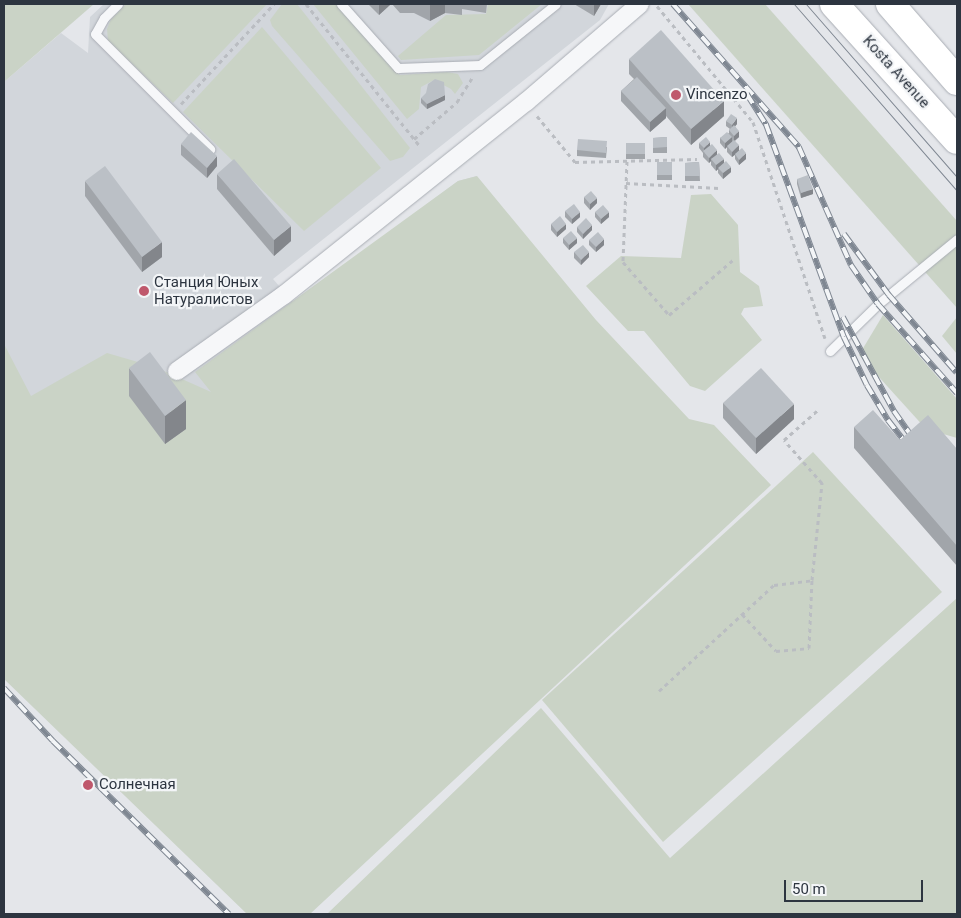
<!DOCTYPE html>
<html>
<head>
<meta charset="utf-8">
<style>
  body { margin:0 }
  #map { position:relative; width:961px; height:918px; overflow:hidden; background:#e4e6ea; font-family:Roboto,sans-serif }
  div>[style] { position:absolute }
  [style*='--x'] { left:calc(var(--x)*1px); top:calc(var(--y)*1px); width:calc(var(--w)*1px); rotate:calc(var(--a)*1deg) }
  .built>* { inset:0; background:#d2d6db }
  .green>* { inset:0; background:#cad3c6 }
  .path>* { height:3px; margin-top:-1.5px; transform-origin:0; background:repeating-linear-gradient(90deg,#babdc2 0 4px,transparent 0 8px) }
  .roads { filter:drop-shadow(0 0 1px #a9adb4) drop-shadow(0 0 1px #a9adb4) }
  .service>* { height:9px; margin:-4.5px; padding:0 4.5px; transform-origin:4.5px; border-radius:4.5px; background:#f6f7f9 }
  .minor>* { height:18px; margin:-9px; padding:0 9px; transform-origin:9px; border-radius:9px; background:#f6f7f9 }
  .primary>* { height:28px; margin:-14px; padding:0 14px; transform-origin:14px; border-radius:14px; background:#fff }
  .tram>* { height:1px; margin:-0.5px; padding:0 0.5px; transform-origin:0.5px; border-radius:0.5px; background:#7f8792 }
  .rail>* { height:5.5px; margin-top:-2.75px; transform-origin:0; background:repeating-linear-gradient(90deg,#f3f5f7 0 11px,#7f8792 0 22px); box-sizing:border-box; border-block:1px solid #7f8792 }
  .wall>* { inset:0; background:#a1a5aa }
  .shaded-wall>* { inset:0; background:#83868b }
  .building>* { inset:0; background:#bbc0c6 }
  .dots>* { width:14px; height:14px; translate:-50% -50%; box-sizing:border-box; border:2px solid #f3f5f7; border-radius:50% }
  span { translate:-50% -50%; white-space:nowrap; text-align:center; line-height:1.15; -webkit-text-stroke:4.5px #f3f5f7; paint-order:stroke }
  .street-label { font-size:15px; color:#2d3540 }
  .poi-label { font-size:15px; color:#2d3540 }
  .left { translate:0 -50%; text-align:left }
  .frame { position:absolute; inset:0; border:5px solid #2d3540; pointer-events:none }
  .scale { position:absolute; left:784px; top:880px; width:139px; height:22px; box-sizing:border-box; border:2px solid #2d3540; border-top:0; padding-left:6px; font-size:15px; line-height:18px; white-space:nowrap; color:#2d3540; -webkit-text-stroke:4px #f3f5f7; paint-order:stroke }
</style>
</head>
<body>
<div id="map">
  <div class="built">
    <div style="clip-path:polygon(104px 4px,609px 4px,600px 20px,273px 279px,294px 303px,458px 181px,477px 176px,119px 570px,4px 347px,4px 82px,61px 33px,88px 53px,90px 17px)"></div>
  </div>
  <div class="green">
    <div style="clip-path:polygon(4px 4px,94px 4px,4px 82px)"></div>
    <div style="clip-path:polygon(126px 4px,267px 4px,173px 103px,108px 41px,107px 29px,111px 19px)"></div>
    <div style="clip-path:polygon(282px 4px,297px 4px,410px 148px,403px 157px,390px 161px,272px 26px,270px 20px)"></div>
    <div style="clip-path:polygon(313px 4px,336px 4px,400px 75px,447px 72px,458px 74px,463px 83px,455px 94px,451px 89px,434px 80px,421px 87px,419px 109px,407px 119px)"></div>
    <div style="clip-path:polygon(488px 4px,542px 4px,479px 55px,401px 60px,398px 56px,446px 15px,486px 14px)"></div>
    <div style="clip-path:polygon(688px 4px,765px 4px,957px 221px,957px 308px)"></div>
    <div style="clip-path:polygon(262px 27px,381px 168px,304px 231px,183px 112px)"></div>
    <div style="clip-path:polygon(477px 176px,596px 320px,689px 419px,714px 425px,771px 485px,310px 914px,247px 914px,4px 679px,4px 344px,31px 396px,107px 353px,155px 367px,211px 392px,195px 372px,458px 181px)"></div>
    <div style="clip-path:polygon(711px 194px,738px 225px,740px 272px,759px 286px,763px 306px,744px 308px,741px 314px,762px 340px,705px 391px,690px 386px,644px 331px,628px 331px,586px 286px,621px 256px,681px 258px,691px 195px)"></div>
    <div style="clip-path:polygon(883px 315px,957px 399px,957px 438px,926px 429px,859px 355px)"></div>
    <div style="clip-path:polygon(957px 317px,957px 354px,942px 336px)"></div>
    <div style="clip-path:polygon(813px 452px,942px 592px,663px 842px,542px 700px)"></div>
    <div style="clip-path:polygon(957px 598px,957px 914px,327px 914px,541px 708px,670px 858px)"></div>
  </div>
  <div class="path">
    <div style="--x:306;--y:4;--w:181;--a:51.3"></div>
    <div style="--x:657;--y:6;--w:151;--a:50.4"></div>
    <div style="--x:753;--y:122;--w:228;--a:71.6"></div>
    <div style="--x:181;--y:104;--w:137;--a:-47.1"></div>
    <div style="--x:537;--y:116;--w:60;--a:50.4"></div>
    <div style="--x:575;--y:162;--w:122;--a:-1.4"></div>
    <div style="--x:414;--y:139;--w:57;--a:-40.7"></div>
    <div style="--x:457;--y:102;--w:28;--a:-58"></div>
    <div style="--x:627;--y:161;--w:101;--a:92.3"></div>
    <div style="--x:623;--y:262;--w:70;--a:49"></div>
    <div style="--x:669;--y:315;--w:86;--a:-40.7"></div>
    <div style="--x:626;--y:183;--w:93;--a:3.1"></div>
    <div style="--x:742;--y:614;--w:50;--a:47.4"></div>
    <div style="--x:776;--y:651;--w:33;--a:-5"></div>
    <div style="--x:809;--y:648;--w:68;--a:-87.5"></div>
    <div style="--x:659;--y:691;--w:156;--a:-42.7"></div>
    <div style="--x:774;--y:585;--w:38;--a:-7"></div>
    <div style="--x:812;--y:580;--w:98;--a:-84.1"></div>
    <div style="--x:822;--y:483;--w:57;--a:-131.5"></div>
    <div style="--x:784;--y:440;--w:45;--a:-41.4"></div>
  </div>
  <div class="roads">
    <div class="service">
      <div style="--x:118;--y:4;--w:20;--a:135"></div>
      <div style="--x:104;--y:18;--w:18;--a:119"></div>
      <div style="--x:95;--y:34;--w:163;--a:45"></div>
      <div style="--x:341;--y:4;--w:86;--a:48.3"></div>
      <div style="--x:398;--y:68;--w:82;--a:-2.1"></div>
      <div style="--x:480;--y:65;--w:97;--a:-38.8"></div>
      <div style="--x:830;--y:351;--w:67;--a:-44.4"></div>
      <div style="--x:878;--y:304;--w:102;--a:-39.4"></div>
    </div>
    <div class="minor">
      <div style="--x:177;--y:371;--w:131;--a:-35.4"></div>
      <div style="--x:284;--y:295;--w:310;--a:-38.6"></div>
      <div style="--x:526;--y:102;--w:150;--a:-40.7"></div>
    </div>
    <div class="primary">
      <div style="--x:834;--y:4;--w:183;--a:47.9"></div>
      <div style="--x:890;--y:4;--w:102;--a:49"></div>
    </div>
  </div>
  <div class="tram">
    <div style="--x:794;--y:4;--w:248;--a:48.9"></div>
    <div style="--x:806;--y:4;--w:230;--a:48.9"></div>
  </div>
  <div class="rail">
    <div style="--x:673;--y:4;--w:191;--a:48.6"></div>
    <div style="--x:799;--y:147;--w:129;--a:66.2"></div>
    <div style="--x:851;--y:265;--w:47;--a:55.3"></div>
    <div style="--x:878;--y:304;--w:119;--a:48.4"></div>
    <div style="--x:747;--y:94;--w:36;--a:58"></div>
    <div style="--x:766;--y:124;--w:227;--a:69.9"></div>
    <div style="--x:844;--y:337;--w:53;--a:64.4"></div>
    <div style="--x:867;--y:385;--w:41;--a:59"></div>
    <div style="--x:888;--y:420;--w:36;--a:52"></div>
    <div style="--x:844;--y:234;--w:76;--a:53.6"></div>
    <div style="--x:889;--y:295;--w:103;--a:48.9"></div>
    <div style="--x:843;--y:317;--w:107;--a:61.5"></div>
    <div style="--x:894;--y:411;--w:38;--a:55"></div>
    <div style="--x:4;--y:688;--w:72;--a:47.2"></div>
    <div style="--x:53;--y:741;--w:247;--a:44.5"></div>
  </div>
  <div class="wall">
    <div style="clip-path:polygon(368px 4px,391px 4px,379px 15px)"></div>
    <div style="clip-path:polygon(392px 4px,487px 4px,486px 13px,462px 9px,462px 15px,445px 13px,430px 21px,414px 13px,400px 13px)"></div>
    <div style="clip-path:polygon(574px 4px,601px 4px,594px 16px)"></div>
    <div style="clip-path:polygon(629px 59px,724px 116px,691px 145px,666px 116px,666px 118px,650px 132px,621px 101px,621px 91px,634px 79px,629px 74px)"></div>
    <div style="clip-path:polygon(421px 98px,445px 100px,427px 109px,421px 103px)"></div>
    <div style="clip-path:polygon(726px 121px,737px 124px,735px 126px,739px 137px,735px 141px,739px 150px,746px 159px,739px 165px,735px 159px,735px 155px,732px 157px,727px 152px,727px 147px,725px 149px,720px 143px,720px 138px,729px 133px,729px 130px,730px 129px,726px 126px)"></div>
    <div style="clip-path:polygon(667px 137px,667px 153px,653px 153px,653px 138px)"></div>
    <div style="clip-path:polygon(626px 143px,645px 143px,645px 159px,626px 159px)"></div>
    <div style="clip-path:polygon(699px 143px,710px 146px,731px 172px,723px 179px,718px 173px,718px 169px,716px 171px,711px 165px,711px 161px,709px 163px,703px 157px,703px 153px,699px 148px)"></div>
    <div style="clip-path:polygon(181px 144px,217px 166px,207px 178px,181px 155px)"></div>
    <div style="clip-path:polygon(607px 147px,606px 158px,577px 156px,577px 150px)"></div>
    <div style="clip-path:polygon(657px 162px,672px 162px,672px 180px,657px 180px)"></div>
    <div style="clip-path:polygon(699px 162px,700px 181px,685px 181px,685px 163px)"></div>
    <div style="clip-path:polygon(217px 174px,291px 241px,274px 256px,217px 189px)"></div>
    <div style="clip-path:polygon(797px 179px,813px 194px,801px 198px,797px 184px)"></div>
    <div style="clip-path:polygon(85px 181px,162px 257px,142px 272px,85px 196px)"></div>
    <div style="clip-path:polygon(584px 197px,597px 203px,590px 210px,584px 203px)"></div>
    <div style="clip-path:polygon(565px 211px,580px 217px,572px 224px,565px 217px)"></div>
    <div style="clip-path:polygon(595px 212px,609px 217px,601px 224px,595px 217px)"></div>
    <div style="clip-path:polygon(551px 224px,566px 229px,557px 237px,551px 230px)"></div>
    <div style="clip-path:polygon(577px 227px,592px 230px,583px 239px,577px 232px)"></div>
    <div style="clip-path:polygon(563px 238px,577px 243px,569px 250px,563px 243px)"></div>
    <div style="clip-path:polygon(589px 240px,604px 245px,596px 252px,589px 245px)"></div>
    <div style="clip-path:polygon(574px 252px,589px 257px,581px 265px,574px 258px)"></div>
    <div style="clip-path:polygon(129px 368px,186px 429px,165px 444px,129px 396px)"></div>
    <div style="clip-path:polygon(723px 403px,794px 419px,756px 454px,723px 418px)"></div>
    <div style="clip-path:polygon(854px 427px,900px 440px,957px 449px,957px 566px,854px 448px)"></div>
  </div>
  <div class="shaded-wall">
    <div style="clip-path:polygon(379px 4px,391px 4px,379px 15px)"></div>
    <div style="clip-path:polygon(430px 4px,445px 4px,445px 13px,430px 21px)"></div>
    <div style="clip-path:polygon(595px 4px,601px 4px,594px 16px,594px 5px)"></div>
    <div style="clip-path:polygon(445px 95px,445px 100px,427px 109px,427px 104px)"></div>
    <div style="clip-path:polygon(724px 101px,724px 116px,691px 145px,691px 129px)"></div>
    <div style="clip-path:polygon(666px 108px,666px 118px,650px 132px,650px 122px)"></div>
    <div style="clip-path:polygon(737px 118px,737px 124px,732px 130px,732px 125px)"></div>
    <div style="clip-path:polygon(739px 131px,739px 137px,734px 141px,734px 136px)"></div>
    <div style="clip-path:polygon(732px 137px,732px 142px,725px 149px,725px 143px)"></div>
    <div style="clip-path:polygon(710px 142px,710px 147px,704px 153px,704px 148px)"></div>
    <div style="clip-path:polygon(739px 145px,739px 151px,732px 157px,732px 152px)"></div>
    <div style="clip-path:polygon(717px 150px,717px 156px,711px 159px,711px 161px,709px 163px,709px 158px)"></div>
    <div style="clip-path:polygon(746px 153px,746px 159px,739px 165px,739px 160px)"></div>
    <div style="clip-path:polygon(217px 156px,217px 166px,207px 178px,207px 168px)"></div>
    <div style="clip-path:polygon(724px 159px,724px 164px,716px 171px,716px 165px)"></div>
    <div style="clip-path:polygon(731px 167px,731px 172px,723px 179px,723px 173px)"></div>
    <div style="clip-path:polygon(813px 189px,813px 194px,801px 198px,801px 193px)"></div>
    <div style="clip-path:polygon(597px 198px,597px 203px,590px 210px,590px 204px)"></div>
    <div style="clip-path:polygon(580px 212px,580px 217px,572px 224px,572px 219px)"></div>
    <div style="clip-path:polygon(609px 212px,609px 217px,601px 224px,601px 219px)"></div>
    <div style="clip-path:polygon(566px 224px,566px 229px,557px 237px,557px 232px)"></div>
    <div style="clip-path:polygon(592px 225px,592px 230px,583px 239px,583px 234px)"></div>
    <div style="clip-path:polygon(291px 226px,291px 241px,274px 256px,274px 240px)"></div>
    <div style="clip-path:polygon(577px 238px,577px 243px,569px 250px,569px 245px)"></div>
    <div style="clip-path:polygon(604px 239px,604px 245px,596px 252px,596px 247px)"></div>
    <div style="clip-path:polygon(162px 242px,162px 257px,142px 272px,142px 257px)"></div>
    <div style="clip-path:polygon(589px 252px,589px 257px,581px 265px,581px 260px)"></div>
    <div style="clip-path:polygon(186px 400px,186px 429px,165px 444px,165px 416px)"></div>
    <div style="clip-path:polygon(794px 404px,794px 419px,756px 454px,756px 438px)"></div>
  </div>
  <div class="building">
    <div style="clip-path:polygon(661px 30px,724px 101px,691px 129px,629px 59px)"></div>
    <div style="clip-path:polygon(637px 77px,666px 108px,650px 122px,621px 91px)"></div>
    <div style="clip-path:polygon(435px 79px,444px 82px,445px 95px,427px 104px,421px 98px,426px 93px,428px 84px)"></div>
    <div style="clip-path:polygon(731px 114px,737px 118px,732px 125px,726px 121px)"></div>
    <div style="clip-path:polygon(734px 125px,739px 131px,734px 136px,729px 130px)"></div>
    <div style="clip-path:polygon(191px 132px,217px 156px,207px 168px,181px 144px)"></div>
    <div style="clip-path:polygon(727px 132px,732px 137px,725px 143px,720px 138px)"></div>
    <div style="clip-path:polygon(667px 137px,667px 147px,653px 148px,653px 138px)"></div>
    <div style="clip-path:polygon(706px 137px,710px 142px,704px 148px,699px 143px)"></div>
    <div style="clip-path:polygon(578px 139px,607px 141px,606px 153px,577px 150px)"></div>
    <div style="clip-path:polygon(734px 140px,739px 145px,732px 152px,727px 146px)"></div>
    <div style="clip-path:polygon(626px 143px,645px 143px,645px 154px,626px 154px)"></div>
    <div style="clip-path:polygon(712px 144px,717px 150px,709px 158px,703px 151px)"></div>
    <div style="clip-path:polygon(742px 148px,746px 153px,739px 160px,735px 154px)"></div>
    <div style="clip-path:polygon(719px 153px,724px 159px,716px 165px,711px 159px)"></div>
    <div style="clip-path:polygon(234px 159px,291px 226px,274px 240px,217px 174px)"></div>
    <div style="clip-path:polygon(726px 161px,731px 167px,723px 173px,718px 168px)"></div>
    <div style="clip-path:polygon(657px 162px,672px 162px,672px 175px,657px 175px)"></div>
    <div style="clip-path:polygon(699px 162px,700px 176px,685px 176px,685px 163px)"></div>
    <div style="clip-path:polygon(105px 166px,162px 242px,142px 257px,85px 181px)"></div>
    <div style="clip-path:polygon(808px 175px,813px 189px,801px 193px,797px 179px)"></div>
    <div style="clip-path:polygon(591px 191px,597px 198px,590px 204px,584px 197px)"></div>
    <div style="clip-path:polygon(574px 204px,580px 212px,572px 219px,565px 211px)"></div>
    <div style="clip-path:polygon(603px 205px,609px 212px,601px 219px,595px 212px)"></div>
    <div style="clip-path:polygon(560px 216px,566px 224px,557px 232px,551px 224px)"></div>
    <div style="clip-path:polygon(586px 218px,592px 225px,583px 234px,577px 227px)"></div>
    <div style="clip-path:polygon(571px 231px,577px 238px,569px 245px,563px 238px)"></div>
    <div style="clip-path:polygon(598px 232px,604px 239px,596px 247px,589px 240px)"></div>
    <div style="clip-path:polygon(583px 245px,589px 252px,581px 260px,574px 252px)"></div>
    <div style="clip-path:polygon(150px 352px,186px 400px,165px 416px,129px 368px)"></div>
    <div style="clip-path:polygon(761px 368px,794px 404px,756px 438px,723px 403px)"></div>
    <div style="clip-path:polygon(873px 410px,900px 440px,928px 415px,957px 449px,957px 546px,854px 427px)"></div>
  </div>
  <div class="dots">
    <div style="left:676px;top:95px;background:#bf586c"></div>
    <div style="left:144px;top:291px;background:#bf586c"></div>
    <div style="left:88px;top:785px;background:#bf586c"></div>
  </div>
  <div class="street-label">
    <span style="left:896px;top:72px;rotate:48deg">Kosta Avenue</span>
  </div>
  <div class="poi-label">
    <span class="left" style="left:686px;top:95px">Vincenzo</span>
    <span class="left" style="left:154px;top:291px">Станция Юных<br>Натуралистов</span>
    <span class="left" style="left:99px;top:785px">Солнечная</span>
  </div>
  <div class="frame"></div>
  <div class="scale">50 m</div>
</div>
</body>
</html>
